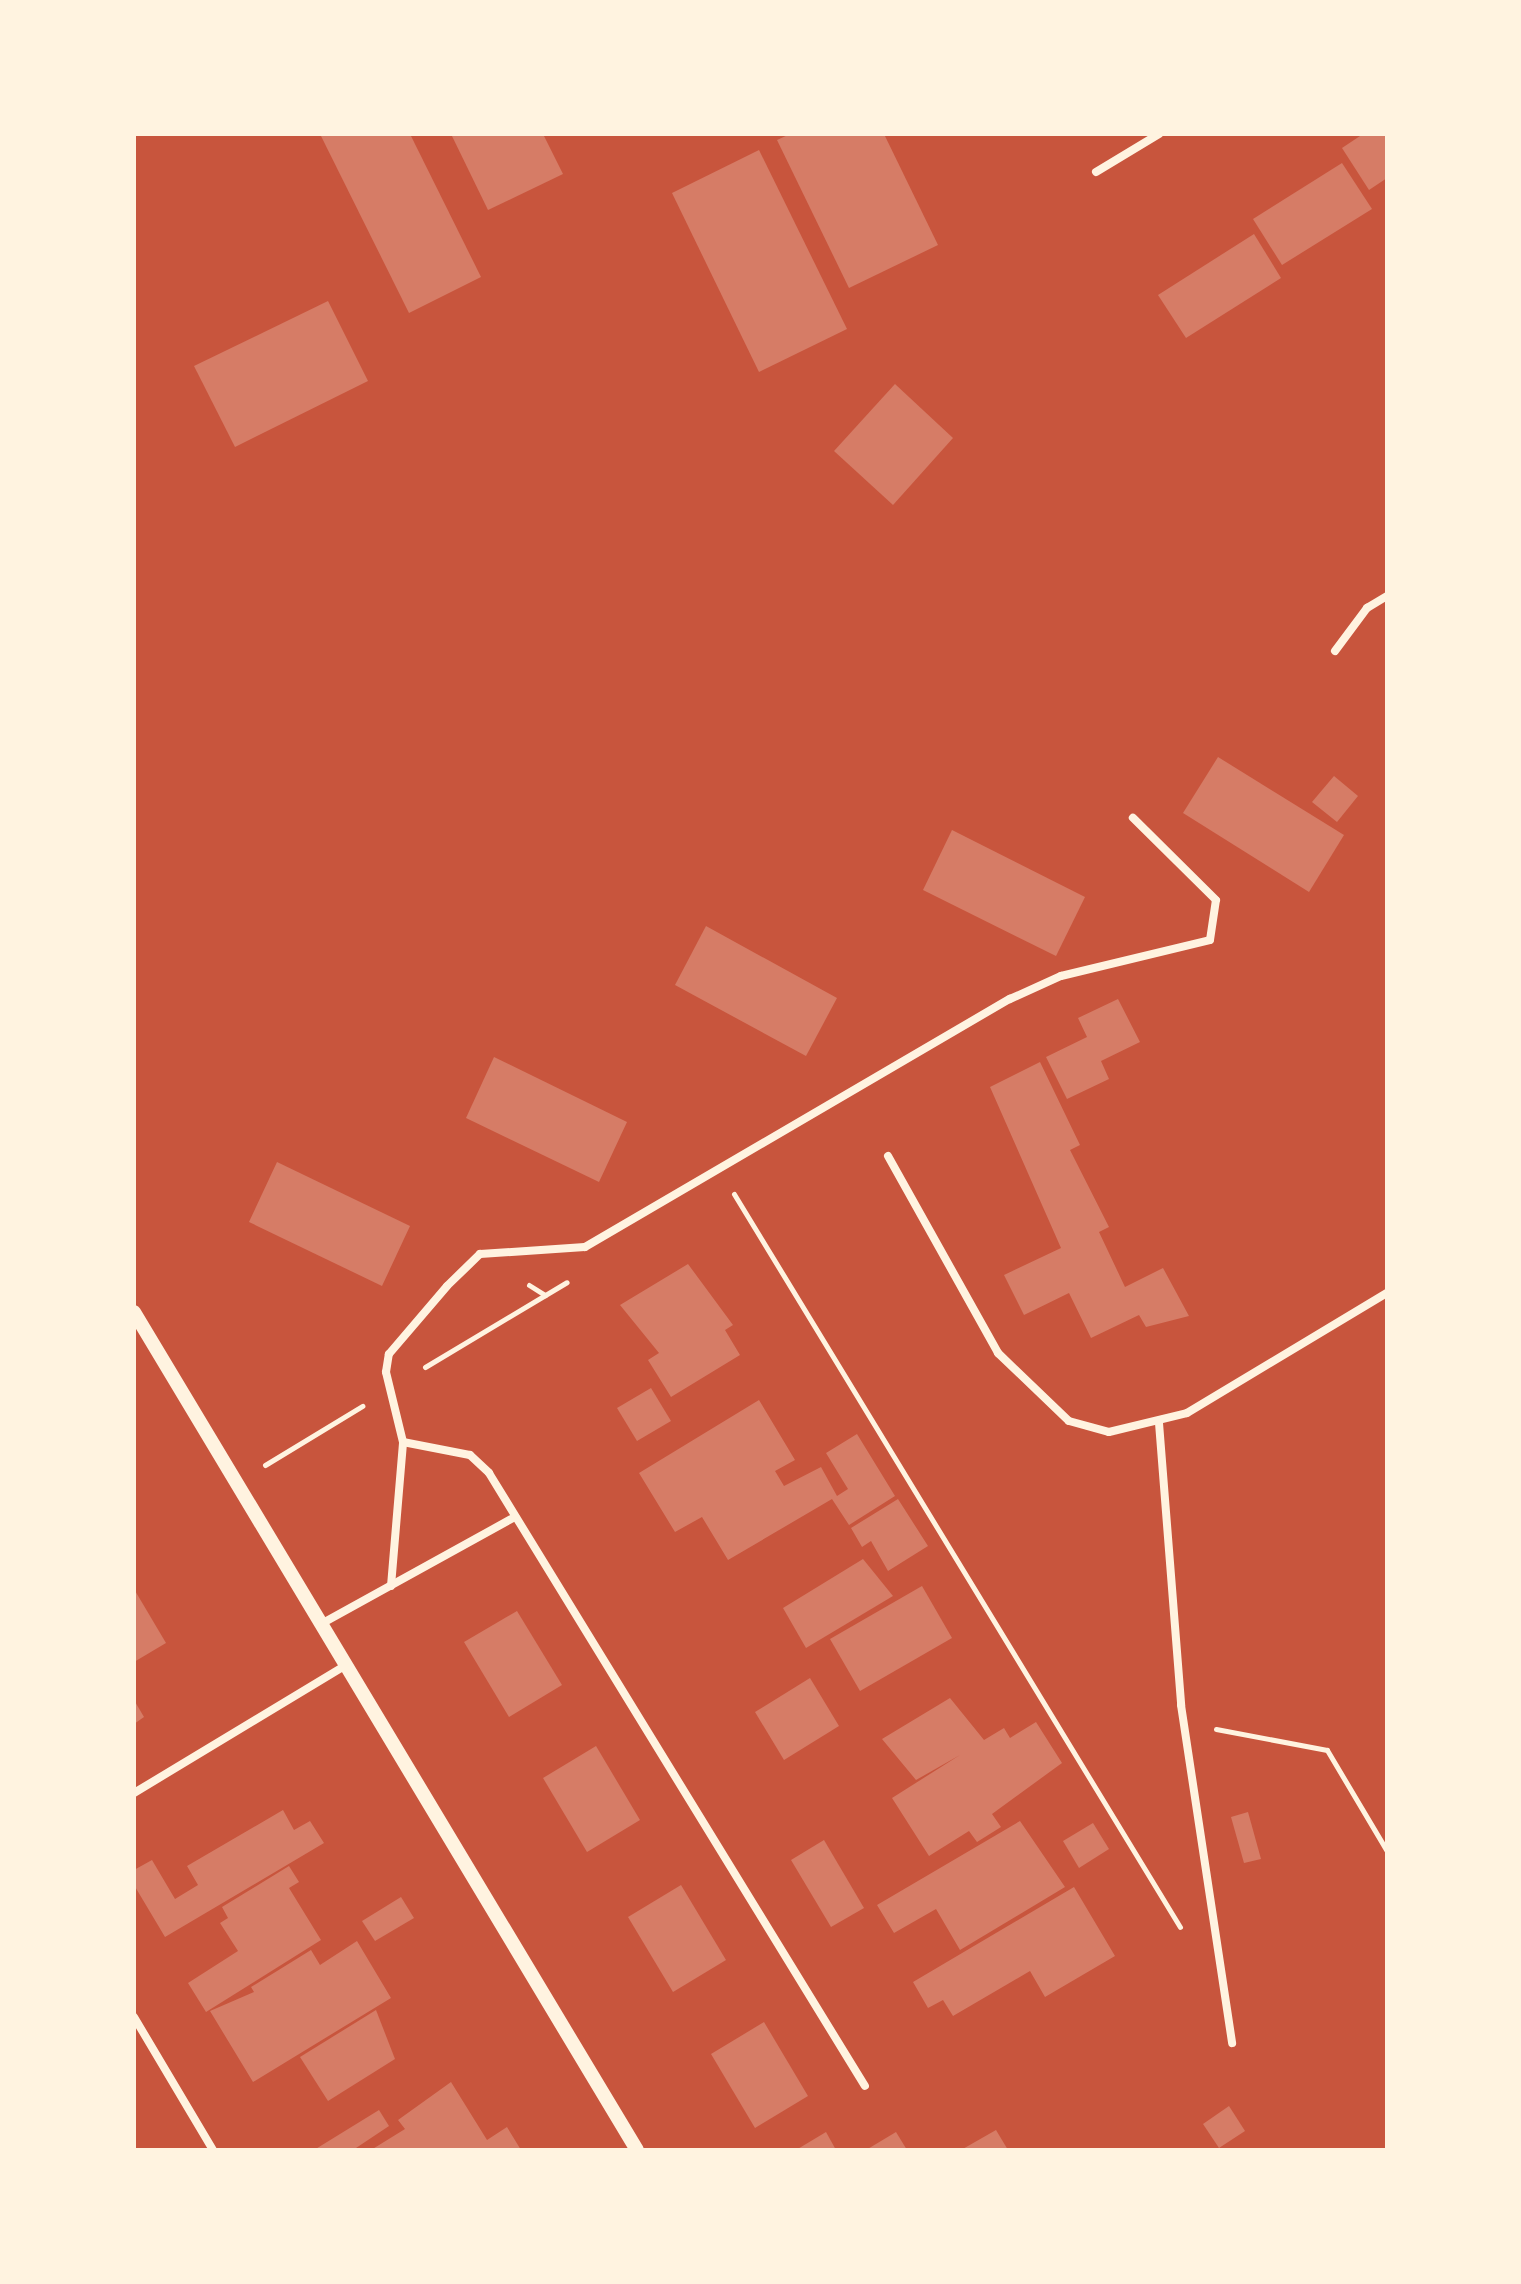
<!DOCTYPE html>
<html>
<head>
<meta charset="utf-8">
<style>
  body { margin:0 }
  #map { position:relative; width:1521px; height:2284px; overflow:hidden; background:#c8553d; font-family:Mulish,sans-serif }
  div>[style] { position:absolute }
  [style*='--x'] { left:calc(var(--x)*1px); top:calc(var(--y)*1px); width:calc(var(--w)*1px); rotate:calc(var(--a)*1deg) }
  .building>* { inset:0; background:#d67c66 }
  .path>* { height:5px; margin:-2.5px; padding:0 2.5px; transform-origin:2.5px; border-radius:2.5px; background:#fff3e0 }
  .minor>* { height:8px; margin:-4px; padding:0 4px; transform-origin:4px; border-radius:4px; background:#fff3e0 }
  .tertiary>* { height:14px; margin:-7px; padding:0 7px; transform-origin:7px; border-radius:7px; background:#fff3e0 }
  span { translate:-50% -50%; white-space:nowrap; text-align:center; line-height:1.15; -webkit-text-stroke:8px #fff3e0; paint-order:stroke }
  .frame { position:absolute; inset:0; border:136px solid #fff3e0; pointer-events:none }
</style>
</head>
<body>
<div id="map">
  <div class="building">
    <div style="clip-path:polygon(320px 134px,410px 134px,481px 277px,409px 313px)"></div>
    <div style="clip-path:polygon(451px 134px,543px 134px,563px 174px,488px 210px)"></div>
    <div style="clip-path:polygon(790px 134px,884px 134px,938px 245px,849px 288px,777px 140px)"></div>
    <div style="clip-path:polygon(1363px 134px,1387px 134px,1387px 178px,1369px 190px,1342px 148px)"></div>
    <div style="clip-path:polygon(759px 150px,847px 329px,759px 372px,672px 193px)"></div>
    <div style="clip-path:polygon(1342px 163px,1372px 209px,1282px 265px,1253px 219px)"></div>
    <div style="clip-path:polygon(1254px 234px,1281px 278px,1186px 338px,1158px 295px)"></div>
    <div style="clip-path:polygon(328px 301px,368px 381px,235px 447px,194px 366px)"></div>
    <div style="clip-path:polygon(895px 384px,953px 438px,893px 505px,834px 451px)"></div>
    <div style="clip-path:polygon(1218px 757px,1344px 835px,1309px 892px,1183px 813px)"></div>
    <div style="clip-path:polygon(1334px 776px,1358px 796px,1337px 822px,1312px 802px)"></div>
    <div style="clip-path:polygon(952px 830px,1085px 897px,1056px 956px,923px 890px)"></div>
    <div style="clip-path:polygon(706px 926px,837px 998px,806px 1056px,675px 985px)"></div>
    <div style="clip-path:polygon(1118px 999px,1140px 1042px,1101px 1061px,1109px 1079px,1067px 1099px,1046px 1057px,1087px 1037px,1078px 1018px)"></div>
    <div style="clip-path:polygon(494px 1057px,627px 1122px,599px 1182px,466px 1118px)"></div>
    <div style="clip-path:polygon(1040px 1062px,1080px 1145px,1070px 1150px,1109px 1227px,1099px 1232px,1125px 1287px,1163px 1268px,1189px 1316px,1146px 1327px,1139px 1315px,1091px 1338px,1069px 1293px,1024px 1315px,1004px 1275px,1061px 1248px,990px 1087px)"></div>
    <div style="clip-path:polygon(277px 1162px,410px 1226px,382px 1286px,249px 1222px)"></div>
    <div style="clip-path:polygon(688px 1264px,733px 1325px,725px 1330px,740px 1355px,671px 1397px,648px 1360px,659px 1353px,620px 1305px)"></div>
    <div style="clip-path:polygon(651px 1388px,671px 1421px,637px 1441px,617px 1408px)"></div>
    <div style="clip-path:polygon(759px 1400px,795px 1460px,775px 1471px,784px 1486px,821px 1467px,837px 1496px,848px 1489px,826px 1453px,857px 1434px,895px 1496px,849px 1525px,832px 1499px,728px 1560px,702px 1517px,675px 1532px,639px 1473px)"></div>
    <div style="clip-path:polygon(898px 1499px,928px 1546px,888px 1571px,871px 1541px,862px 1547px,851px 1528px)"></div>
    <div style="clip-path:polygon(863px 1559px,893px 1596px,806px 1648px,783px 1608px)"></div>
    <div style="clip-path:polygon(922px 1586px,952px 1638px,860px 1691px,830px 1639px)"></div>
    <div style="clip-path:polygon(134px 1589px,166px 1643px,134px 1662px)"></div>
    <div style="clip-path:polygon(517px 1611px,562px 1685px,509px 1717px,464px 1642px)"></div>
    <div style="clip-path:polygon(810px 1678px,839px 1726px,784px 1760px,755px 1712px)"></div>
    <div style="clip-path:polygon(950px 1698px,984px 1740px,1004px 1728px,1010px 1738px,1036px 1722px,1062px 1763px,992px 1814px,1001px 1827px,977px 1842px,969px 1831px,929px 1856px,892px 1798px,960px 1755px,916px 1780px,882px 1739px)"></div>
    <div style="clip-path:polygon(134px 1700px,144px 1717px,134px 1724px)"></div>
    <div style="clip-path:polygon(596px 1746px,640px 1820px,587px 1852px,543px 1778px)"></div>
    <div style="clip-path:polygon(283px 1810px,294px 1830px,310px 1821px,324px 1843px,165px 1937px,134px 1885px,134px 1870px,152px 1860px,175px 1899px,198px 1885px,187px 1866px)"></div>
    <div style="clip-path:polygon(1248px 1812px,1261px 1859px,1244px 1863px,1231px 1817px)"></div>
    <div style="clip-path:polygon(1020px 1821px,1065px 1887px,960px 1950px,936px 1909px,894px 1933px,877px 1905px)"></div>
    <div style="clip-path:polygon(1093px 1823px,1109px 1849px,1079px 1868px,1063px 1841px)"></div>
    <div style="clip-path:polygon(824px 1840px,864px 1908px,831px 1927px,791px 1860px)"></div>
    <div style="clip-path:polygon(289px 1866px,299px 1882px,289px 1888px,321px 1940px,206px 2012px,188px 1983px,238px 1951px,220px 1923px,228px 1918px,222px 1907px)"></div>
    <div style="clip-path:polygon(681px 1885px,726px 1960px,673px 1992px,628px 1917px)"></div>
    <div style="clip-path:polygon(1074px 1887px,1115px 1956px,1045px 1997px,1030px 1971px,953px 2016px,943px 2000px,928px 2008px,913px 1982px)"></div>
    <div style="clip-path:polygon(401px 1897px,414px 1918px,375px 1941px,362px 1921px)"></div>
    <div style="clip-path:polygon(357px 1941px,391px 1998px,253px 2082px,210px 2011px,254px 1992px,251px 1987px,311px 1950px,320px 1965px)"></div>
    <div style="clip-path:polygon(376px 2010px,395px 2059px,328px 2101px,300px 2057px)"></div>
    <div style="clip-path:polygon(764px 2022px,808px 2096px,755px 2128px,711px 2054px)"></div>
    <div style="clip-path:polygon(451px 2082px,487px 2140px,507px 2127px,521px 2150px,371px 2150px,405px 2129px,398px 2120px)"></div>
    <div style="clip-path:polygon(1229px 2106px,1245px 2131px,1219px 2148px,1203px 2124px)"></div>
    <div style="clip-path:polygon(379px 2110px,389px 2126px,353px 2150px,314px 2150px)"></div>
    <div style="clip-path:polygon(996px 2130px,1008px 2150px,961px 2150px)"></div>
    <div style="clip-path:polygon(826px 2132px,836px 2150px,796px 2150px)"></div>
    <div style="clip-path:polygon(896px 2132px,907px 2150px,866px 2150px)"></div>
  </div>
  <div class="path">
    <div style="--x:734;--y:1194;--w:858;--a:58.68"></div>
    <div style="--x:529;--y:1285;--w:19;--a:32"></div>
    <div style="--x:425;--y:1367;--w:165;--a:-30.9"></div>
    <div style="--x:265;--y:1465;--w:114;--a:-31.3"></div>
    <div style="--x:1216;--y:1729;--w:113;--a:10.7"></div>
    <div style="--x:1327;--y:1750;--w:117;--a:59.3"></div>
  </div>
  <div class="minor">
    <div style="--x:1096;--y:172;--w:74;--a:-31.1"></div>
    <div style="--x:1335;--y:651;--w:54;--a:-53.3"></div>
    <div style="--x:1367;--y:608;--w:23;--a:-31"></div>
    <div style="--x:888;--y:1156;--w:226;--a:60.8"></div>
    <div style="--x:998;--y:1353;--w:98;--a:43.8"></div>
    <div style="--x:1069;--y:1421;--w:41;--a:15.4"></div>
    <div style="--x:1109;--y:1432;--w:80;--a:-13.7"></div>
    <div style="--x:1187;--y:1413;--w:233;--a:-31"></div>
    <div style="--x:1159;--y:1423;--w:283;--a:85.5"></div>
    <div style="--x:1181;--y:1705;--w:342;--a:81.4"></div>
    <div style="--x:403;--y:1442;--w:68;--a:11"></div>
    <div style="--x:470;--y:1455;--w:26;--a:43"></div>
    <div style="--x:489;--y:1473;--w:719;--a:58.48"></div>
    <div style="--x:391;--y:1586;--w:144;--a:-85.2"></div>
    <div style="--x:403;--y:1442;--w:72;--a:-103.7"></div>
    <div style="--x:386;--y:1372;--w:18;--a:-81"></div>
    <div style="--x:389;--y:1354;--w:89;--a:-49.5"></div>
    <div style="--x:447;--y:1286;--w:46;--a:-44.1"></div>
    <div style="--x:480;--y:1254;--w:105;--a:-3.8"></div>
    <div style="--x:585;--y:1247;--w:492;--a:-30.3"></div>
    <div style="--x:1010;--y:999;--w:56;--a:-24.3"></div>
    <div style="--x:1061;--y:976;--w:153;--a:-13.6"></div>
    <div style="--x:1210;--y:940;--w:40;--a:-81.5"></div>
    <div style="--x:1216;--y:900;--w:117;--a:-135.3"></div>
    <div style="--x:321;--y:1624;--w:222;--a:-28.9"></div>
    <div style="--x:134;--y:1793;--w:248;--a:-31.1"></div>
    <div style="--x:134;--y:2017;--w:155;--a:59.3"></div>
  </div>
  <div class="tertiary">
    <div style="--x:134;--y:1312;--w:977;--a:59.03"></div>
  </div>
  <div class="frame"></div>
</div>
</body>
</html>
